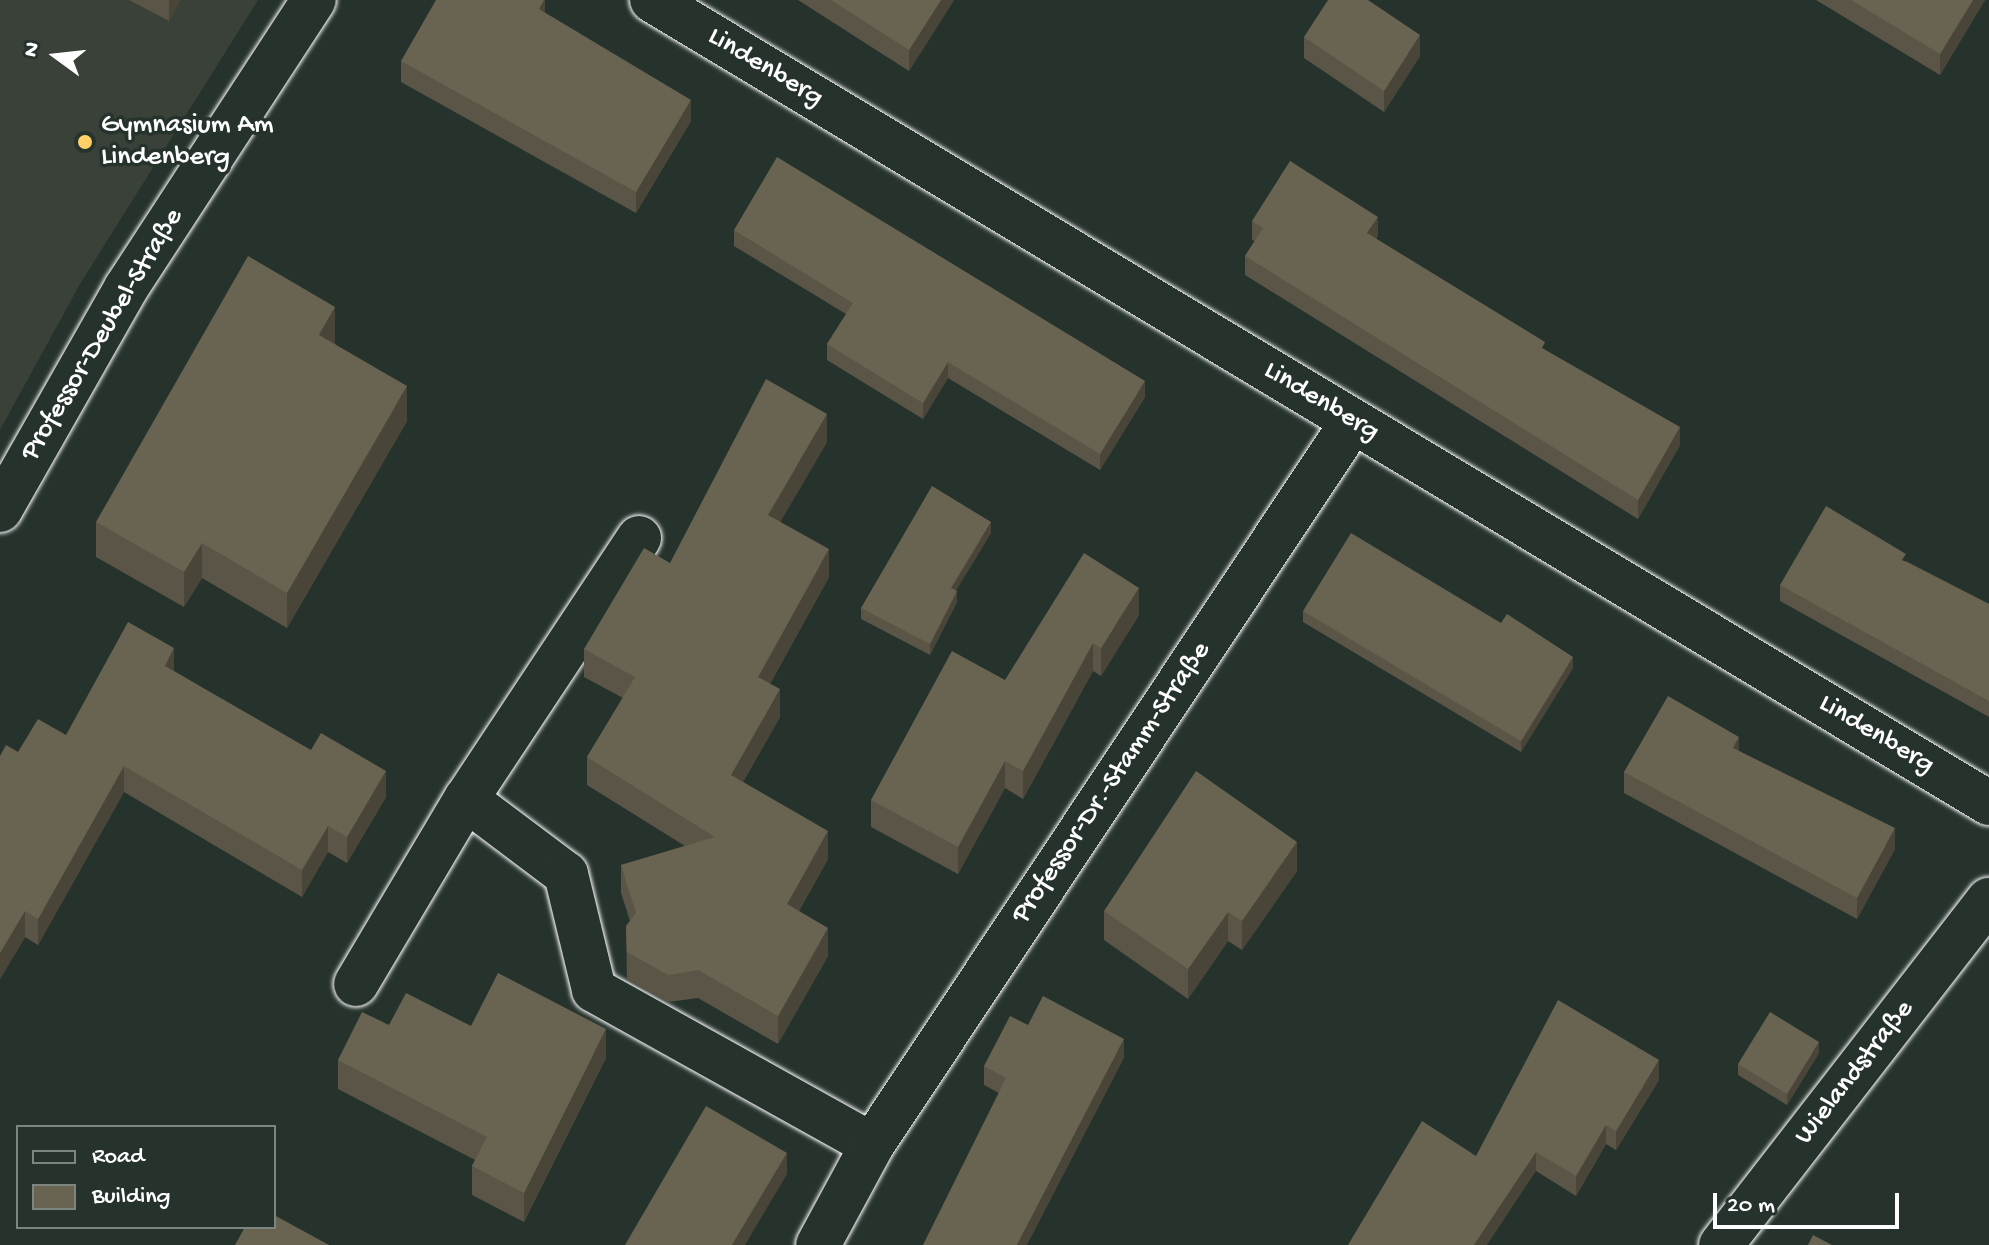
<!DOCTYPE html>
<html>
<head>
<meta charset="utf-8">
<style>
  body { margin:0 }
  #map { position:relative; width:1989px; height:1245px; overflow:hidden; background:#26332d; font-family:"Gochi Hand",sans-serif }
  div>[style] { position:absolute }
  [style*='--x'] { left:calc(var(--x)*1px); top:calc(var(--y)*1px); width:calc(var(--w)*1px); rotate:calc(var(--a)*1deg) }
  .built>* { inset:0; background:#3a4138 }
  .roads { filter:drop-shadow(0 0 2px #fff) drop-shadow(0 0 2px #fff) }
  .minor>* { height:44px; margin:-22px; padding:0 22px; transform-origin:22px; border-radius:22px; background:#26332d }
  .wall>* { inset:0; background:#5a5546 }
  .shaded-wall>* { inset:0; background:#4a4539 }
  .building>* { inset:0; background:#696351 }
  .dots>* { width:22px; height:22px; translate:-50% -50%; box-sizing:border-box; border:4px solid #26332d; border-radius:50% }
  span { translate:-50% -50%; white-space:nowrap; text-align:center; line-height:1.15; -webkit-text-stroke:7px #26332d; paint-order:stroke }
  .street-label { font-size:28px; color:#fff }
  .poi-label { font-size:28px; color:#fff }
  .left { translate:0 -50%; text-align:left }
  .legend { position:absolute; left:16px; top:1125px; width:260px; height:104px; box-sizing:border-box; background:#26332d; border:2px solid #7d8581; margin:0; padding:10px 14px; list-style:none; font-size:24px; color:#fff }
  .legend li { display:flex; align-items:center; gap:16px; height:40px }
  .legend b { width:40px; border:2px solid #7d8581 }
  .north { position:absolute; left:16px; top:16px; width:80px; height:80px; -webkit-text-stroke:6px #26332d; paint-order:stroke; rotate:285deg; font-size:22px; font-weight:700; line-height:32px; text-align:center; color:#fff }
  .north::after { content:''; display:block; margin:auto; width:28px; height:36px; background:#fff; clip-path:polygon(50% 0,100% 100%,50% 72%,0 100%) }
  .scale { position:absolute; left:1713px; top:1193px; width:186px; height:36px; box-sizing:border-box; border:4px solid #fff; border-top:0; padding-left:10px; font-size:24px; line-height:28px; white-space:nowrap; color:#fff; -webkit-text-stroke:6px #26332d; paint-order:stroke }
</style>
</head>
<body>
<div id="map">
  <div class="built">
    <div style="clip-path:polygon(0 0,258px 0,80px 284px,0 430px)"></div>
  </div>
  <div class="roads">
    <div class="minor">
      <div style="--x:652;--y:0;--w:1560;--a:30.99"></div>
      <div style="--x:0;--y:510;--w:255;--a:-60.4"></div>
      <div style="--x:126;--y:288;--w:344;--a:-56.9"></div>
      <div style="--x:639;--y:538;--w:313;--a:123.5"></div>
      <div style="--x:466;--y:799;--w:125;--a:36.9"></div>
      <div style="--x:566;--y:874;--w:119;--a:76.4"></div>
      <div style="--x:594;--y:990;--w:318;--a:29.1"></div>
      <div style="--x:356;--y:984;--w:215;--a:-59.3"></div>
      <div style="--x:818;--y:1245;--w:114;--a:-61.6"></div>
      <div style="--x:872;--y:1145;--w:869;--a:-56.4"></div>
      <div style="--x:1721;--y:1245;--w:437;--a:-52.2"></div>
    </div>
  </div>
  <div class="wall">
    <div style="clip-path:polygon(129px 0,180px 0,169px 21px)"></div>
    <div style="clip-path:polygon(545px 0,545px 13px,691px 121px,636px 213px,401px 82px,401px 61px)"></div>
    <div style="clip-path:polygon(798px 0,954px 0,909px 71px)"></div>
    <div style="clip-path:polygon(1816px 0,1985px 0,1940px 75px)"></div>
    <div style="clip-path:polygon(1304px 37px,1420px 56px,1384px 112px,1304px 58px)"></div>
    <div style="clip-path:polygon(1252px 221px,1378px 236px,1376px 239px,1545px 350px,1680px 445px,1638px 519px,1245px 275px,1245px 256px,1255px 241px,1252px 240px)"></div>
    <div style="clip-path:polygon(734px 230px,1145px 397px,1100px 470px,948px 378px,923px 419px,827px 360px,827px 344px,846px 314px,734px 246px)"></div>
    <div style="clip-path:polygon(335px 342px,335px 344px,407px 421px,287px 628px,202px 578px,184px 607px,96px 557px,96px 522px)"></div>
    <div style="clip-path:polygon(827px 442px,780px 522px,829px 577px,770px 684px,780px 717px,743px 782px,828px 859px,799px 911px,828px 956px,778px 1044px,698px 998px,668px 1002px,627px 980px,626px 926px,630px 921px,621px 893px,621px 865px,685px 846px,587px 785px,587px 757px,623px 698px,584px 677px,584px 649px,670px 563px)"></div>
    <div style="clip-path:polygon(991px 533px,956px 590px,957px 602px,930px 655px,861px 619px,861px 608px)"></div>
    <div style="clip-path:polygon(1906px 561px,1989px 604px,1989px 717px,1780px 601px,1780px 585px)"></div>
    <div style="clip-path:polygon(1303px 611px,1501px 623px,1573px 668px,1521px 752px,1303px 622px)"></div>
    <div style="clip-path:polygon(1139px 615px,1101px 676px,1093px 671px,1023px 799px,1005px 788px,958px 874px,871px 827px,871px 800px,1005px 680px)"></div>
    <div style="clip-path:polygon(174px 671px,386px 797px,347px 863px,328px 852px,302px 897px,124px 792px,38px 945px,25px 937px,0 979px,0 756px,18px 752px,66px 735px)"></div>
    <div style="clip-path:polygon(1739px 751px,1895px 849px,1857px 919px,1624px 793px,1624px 772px)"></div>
    <div style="clip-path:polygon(1297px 871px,1242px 950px,1228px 941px,1188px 999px,1104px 940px,1104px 911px)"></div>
    <div style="clip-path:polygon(389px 1025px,471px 1026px,606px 1058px,524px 1222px,472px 1195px,472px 1166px,475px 1160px,338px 1089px,338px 1060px)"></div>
    <div style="clip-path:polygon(1028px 1025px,1124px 1058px,999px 1093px,984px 1085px,984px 1066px)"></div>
    <div style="clip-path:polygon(1819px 1053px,1787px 1105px,1738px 1075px,1738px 1064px)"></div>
    <div style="clip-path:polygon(1659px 1080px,1616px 1150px,1606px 1144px,1576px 1196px,1536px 1171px,1476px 1156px)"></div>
  </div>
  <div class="shaded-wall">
    <div style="clip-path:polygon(169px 0,180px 0,169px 21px)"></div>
    <div style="clip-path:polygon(544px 0,545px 0,545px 18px,539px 9px)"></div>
    <div style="clip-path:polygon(941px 0,954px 0,909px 71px,909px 50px)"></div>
    <div style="clip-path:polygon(1973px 0,1985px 0,1940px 75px,1940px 54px)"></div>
    <div style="clip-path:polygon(1420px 35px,1420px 56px,1384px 112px,1384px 91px)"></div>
    <div style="clip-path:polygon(691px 100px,691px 121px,636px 213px,636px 192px)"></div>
    <div style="clip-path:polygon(1378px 217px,1378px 236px,1367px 252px,1367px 233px)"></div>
    <div style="clip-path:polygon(335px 307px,335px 342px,319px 370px,319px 335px)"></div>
    <div style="clip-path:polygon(948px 362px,948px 378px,923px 419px,923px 403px)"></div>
    <div style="clip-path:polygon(1145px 381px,1145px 397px,1100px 470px,1100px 454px)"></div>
    <div style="clip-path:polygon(407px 386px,407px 421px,287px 628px,287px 593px)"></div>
    <div style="clip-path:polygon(827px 414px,827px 442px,768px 543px,768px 515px)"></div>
    <div style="clip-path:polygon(1680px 427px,1680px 445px,1638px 519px,1638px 500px)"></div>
    <div style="clip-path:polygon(991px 522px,991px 533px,951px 599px,951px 588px)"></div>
    <div style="clip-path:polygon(202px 543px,202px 578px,184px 607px,184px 572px)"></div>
    <div style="clip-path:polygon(829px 549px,829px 577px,758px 705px,758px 677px)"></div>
    <div style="clip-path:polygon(1139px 588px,1139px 615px,1101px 676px,1101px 648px)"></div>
    <div style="clip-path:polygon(957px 591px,957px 602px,930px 655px,930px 644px)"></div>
    <div style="clip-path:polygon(1093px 643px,1093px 671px,1023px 799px,1023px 771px)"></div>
    <div style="clip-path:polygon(174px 648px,174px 674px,165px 666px)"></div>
    <div style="clip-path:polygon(1573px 657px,1573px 668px,1521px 752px,1521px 741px)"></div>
    <div style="clip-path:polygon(780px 689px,780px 717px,731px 803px,731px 775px)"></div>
    <div style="clip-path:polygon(1739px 737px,1739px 758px,1733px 748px)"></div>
    <div style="clip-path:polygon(1005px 761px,1005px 788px,958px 874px,958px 847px)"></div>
    <div style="clip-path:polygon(124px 766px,124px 792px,38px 945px,38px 919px)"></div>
    <div style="clip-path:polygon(386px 771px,386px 797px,347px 863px,347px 837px)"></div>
    <div style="clip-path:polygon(328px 826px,328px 852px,302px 897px,302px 870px)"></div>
    <div style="clip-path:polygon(1895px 828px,1895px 849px,1857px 919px,1857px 898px)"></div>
    <div style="clip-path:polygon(828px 831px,828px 859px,787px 932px,787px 904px)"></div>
    <div style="clip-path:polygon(1297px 842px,1297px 871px,1242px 950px,1242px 921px)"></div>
    <div style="clip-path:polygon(25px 911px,25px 937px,0 979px,0 953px)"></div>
    <div style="clip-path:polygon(1228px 912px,1228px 941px,1188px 999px,1188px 969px)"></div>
    <div style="clip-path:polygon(828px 928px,828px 956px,778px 1044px,778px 1016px)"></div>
    <div style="clip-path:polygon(606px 1029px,606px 1058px,524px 1222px,524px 1193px)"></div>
    <div style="clip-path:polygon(1124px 1039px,1124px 1058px,1027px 1245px,1017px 1245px)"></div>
    <div style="clip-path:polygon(1819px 1042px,1819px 1053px,1787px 1105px,1787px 1094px)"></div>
    <div style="clip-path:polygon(1659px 1060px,1659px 1080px,1616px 1150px,1616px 1131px)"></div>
    <div style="clip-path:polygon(1606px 1125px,1606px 1144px,1576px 1196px,1576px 1176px)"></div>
    <div style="clip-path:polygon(1536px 1152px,1536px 1171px,1487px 1245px,1474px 1245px)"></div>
    <div style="clip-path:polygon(787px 1153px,787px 1174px,745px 1245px,732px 1245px)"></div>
  </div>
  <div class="building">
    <div style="clip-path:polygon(436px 0,544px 0,539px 9px,691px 100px,636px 192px,401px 61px)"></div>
    <div style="clip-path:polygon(831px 0,941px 0,909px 50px)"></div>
    <div style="clip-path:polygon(1328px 0,1368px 0,1420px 35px,1384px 91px,1304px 37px)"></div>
    <div style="clip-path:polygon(1851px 0,1973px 0,1940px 54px)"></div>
    <div style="clip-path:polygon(777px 157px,1145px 381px,1100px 454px,948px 362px,923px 403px,827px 344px,853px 303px,734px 230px)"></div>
    <div style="clip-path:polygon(1290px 161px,1378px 217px,1367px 233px,1545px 342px,1542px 348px,1680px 427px,1638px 500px,1245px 256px,1263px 228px,1252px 221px)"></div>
    <div style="clip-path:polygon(248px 256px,335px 307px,319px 335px,407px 386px,287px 593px,202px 543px,184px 572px,96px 522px)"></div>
    <div style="clip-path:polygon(766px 379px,827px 414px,768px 515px,829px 549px,758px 677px,780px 689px,731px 775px,828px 831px,787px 904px,828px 928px,778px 1016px,698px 970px,668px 975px,627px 952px,626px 926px,636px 913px,621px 865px,715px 837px,587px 757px,635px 677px,584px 649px,644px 548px,670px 563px)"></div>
    <div style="clip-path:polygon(932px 486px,991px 522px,951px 588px,957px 591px,930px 644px,861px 608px)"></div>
    <div style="clip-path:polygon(1826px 506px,1906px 554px,1902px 560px,1989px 604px,1989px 701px,1780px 585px)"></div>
    <div style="clip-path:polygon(1351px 533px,1501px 623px,1507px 614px,1573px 657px,1521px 741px,1303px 611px)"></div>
    <div style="clip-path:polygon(1084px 553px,1139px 588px,1101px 648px,1093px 643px,1023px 771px,1005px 761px,958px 847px,871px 800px,952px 651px,1005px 680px)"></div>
    <div style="clip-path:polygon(128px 622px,174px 648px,165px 666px,311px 750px,321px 733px,386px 771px,347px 837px,328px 826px,302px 870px,124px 766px,38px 919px,25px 911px,0 953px,0 756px,6px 745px,18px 752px,38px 719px,66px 735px)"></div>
    <div style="clip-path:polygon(1668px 696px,1739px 737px,1733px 748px,1895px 828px,1857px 898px,1624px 772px)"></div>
    <div style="clip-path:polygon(1196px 771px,1297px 842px,1242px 921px,1228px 912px,1188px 969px,1104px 911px)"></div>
    <div style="clip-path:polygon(498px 973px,606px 1029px,524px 1193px,472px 1166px,487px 1137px,338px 1060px,362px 1012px,389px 1025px,406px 993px,471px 1026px)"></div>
    <div style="clip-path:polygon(1043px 996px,1124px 1039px,1017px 1245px,923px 1245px,1006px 1078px,984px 1066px,1010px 1016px,1028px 1025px)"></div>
    <div style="clip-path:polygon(1558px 1000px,1659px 1060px,1616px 1131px,1606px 1125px,1576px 1176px,1536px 1152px,1474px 1245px,1348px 1245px,1422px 1121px,1476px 1156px)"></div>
    <div style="clip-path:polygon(1770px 1012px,1819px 1042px,1787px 1094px,1738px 1064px)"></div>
    <div style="clip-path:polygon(706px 1106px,787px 1153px,732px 1245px,625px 1245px)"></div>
    <div style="clip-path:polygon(274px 1215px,329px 1245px,235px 1245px,245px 1227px,274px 1227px)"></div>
    <div style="clip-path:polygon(1813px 1235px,1832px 1245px,1808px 1245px)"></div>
  </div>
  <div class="dots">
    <div style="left:85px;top:142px;background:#ffd166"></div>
  </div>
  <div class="street-label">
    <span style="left:765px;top:68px;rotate:31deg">Lindenberg</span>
    <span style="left:103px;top:335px;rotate:-59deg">Professor-Deubel-Straße</span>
    <span style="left:1321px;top:402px;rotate:31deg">Lindenberg</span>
    <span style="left:1876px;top:735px;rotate:31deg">Lindenberg</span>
    <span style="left:1112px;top:783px;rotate:-56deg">Professor-Dr.-Stamm-Straße</span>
    <span style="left:1855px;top:1073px;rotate:-52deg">Wielandstraße</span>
  </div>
  <div class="poi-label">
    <span class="left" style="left:101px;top:142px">Gymnasium Am<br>Lindenberg</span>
  </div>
  <ul class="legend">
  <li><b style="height:10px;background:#26332d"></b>Road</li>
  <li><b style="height:22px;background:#696351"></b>Building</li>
  </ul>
  <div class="north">N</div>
  <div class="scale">20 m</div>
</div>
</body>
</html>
